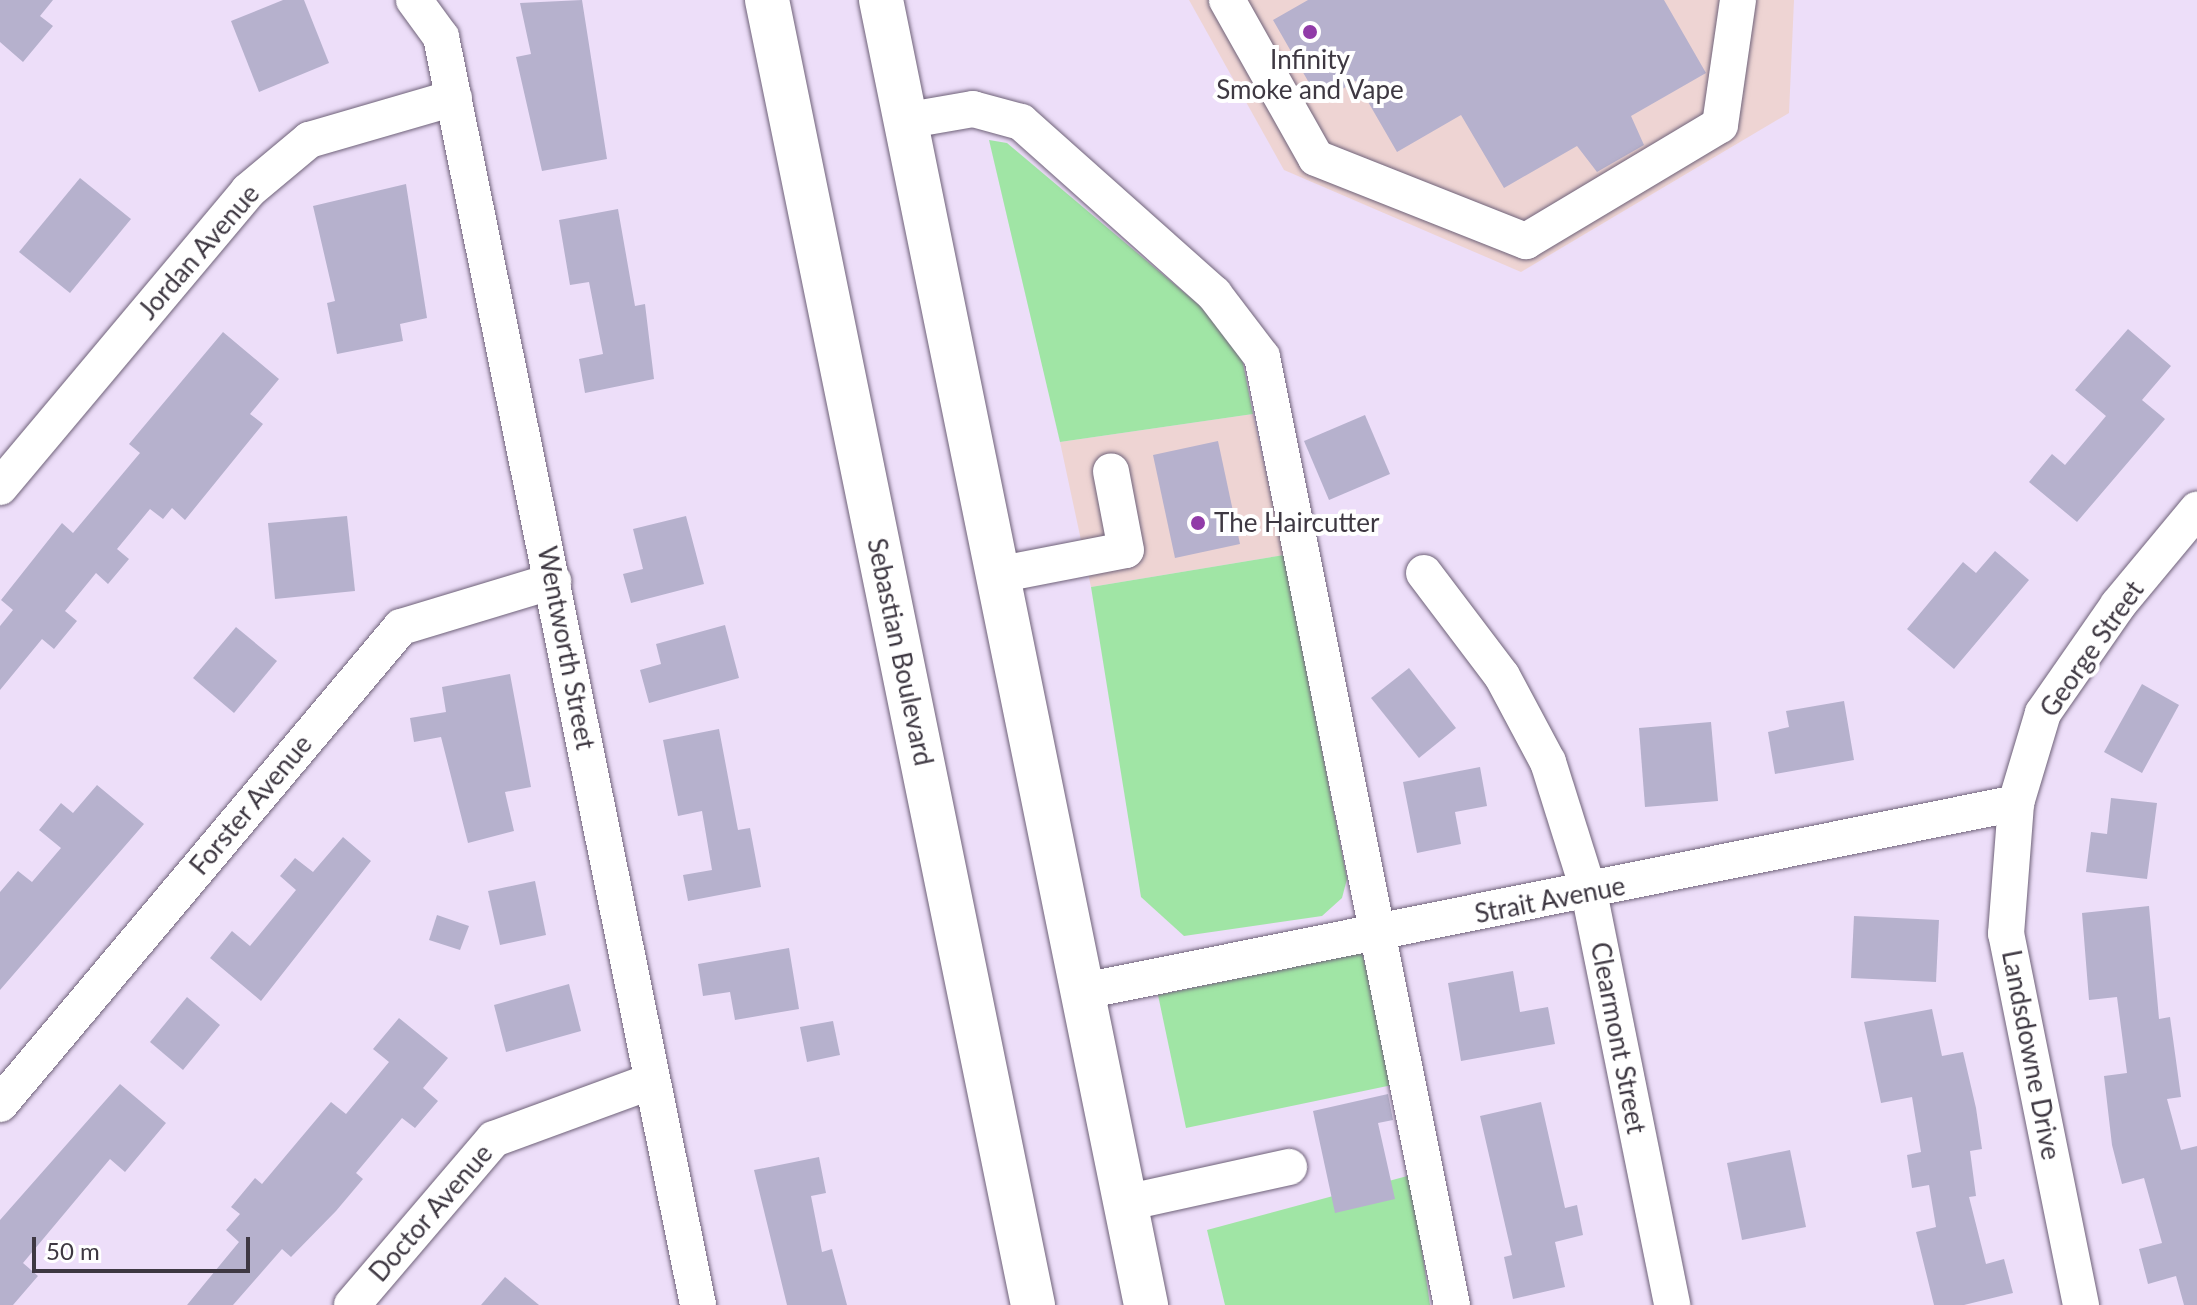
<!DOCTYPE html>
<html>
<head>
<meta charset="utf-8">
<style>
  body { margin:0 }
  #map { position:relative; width:2197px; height:1305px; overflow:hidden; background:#eddef9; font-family:Lato,sans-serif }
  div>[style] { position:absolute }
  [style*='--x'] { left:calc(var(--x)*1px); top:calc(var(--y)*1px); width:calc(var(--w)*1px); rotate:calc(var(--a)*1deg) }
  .commercial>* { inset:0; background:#eed4d3 }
  .green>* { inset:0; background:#a0e5a5 }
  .building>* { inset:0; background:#b6b1cd }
  .roads { filter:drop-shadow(0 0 2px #6f6279) drop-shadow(0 0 2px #6f6279) }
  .minor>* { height:36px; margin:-18px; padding:0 18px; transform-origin:18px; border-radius:18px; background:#fff }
  .major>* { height:44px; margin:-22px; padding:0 22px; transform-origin:22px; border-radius:22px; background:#fff }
  .dots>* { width:22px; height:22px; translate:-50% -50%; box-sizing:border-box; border:4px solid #fff; border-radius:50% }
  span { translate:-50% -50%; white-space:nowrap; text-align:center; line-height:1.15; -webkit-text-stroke:8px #fff; paint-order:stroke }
  .poi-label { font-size:26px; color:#3e3842 }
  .left { translate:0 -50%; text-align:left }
  .street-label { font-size:26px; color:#3e3842 }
  .scale { position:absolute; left:32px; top:1237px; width:218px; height:36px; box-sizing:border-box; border:4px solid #3e3842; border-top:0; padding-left:10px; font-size:24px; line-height:28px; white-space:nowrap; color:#3e3842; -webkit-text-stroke:6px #fff; paint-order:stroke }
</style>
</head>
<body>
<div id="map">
  <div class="commercial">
    <div style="clip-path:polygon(1189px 0,1794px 0,1789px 113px,1521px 272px,1284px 170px)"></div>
    <div style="clip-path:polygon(1253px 414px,1284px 555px,1091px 587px,1060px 442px)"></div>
  </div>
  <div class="green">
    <div style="clip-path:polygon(989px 140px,1007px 143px,1199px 305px,1241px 353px,1253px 414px,1060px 442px)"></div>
    <div style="clip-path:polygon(1284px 555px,1347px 879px,1342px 898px,1322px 916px,1184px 936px,1141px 897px,1091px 587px)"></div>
    <div style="clip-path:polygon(1362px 953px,1397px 1084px,1186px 1128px,1158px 995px)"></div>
    <div style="clip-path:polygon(1411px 1175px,1430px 1305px,1225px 1305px,1207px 1230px)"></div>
  </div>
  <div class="building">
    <div style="clip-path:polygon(0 0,53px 0,40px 16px,53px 26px,23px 62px,0 42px)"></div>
    <div style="clip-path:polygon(283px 0,304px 0,329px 63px,259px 92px,231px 21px)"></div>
    <div style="clip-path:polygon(582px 0,607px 159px,542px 171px,516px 57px,531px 54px,520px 3px)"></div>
    <div style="clip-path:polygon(1308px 0,1664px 0,1706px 73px,1631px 116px,1644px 145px,1597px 172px,1577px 146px,1504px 188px,1461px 115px,1397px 152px,1356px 81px,1320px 102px,1273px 20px)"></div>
    <div style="clip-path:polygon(80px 178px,131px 219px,70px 293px,19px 252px)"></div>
    <div style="clip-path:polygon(406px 184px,427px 318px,400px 324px,403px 341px,337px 354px,327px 303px,335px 301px,313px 206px)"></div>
    <div style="clip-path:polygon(618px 209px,635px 306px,645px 304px,654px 379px,585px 393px,579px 359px,603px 354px,589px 282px,570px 285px,559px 220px)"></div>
    <div style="clip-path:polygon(2128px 329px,2171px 366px,2142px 400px,2165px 419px,2077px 522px,2029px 482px,2052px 454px,2065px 465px,2106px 416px,2075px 390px)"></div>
    <div style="clip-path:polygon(223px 332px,279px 379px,250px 414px,263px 424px,185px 520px,172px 508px,163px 519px,150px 509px,117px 549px,129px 559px,108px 584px,96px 573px,65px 611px,77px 621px,54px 649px,42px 639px,0 690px,0 626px,13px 610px,1px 600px,62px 523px,73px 533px,140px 453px,129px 444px)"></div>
    <div style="clip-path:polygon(1365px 415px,1390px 474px,1329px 500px,1304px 441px)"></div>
    <div style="clip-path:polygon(1218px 441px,1240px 544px,1175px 558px,1153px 455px)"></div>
    <div style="clip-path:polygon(347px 516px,355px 591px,275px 599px,268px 523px)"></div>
    <div style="clip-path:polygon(686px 516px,704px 584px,631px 603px,623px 574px,643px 569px,633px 529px)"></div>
    <div style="clip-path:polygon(1995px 551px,2029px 580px,1954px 669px,1907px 629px,1963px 562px,1976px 573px)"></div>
    <div style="clip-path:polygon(725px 625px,739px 678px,649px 703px,640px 670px,661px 664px,656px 644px)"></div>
    <div style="clip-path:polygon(236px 627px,277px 661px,234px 713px,193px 678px)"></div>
    <div style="clip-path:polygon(1409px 668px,1456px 728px,1419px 758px,1371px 698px)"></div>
    <div style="clip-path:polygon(510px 674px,531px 787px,505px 792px,514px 831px,468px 843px,441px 737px,414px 742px,410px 718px,446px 712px,442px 687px)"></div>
    <div style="clip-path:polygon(2142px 684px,2179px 705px,2142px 773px,2104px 752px)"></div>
    <div style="clip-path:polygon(1844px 701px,1854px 760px,1775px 774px,1768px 732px,1789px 727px,1786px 711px)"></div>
    <div style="clip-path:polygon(1711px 722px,1718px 801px,1645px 807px,1639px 728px)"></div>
    <div style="clip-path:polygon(719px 729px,738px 830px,750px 828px,761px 887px,688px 901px,683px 875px,712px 870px,702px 811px,678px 816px,663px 740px)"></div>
    <div style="clip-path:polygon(1480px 767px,1487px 806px,1455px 812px,1461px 844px,1417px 853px,1403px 782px)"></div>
    <div style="clip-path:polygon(97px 785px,144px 824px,0 990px,0 892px,18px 871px,32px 882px,61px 848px,39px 830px,61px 803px,73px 813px)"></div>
    <div style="clip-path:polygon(2111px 798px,2157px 803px,2147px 879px,2086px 872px,2091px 832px,2107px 834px)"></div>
    <div style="clip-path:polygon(343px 837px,371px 861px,261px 1001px,210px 958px,232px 931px,250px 946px,296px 890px,280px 876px,295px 858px,313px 872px)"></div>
    <div style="clip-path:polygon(535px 881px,546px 935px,500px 945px,488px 891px)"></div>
    <div style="clip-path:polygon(2149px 906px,2159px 1019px,2170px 1017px,2181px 1097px,2167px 1099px,2181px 1150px,2197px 1146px,2197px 1305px,2184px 1305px,2176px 1276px,2148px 1284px,2139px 1249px,2162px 1243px,2144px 1178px,2122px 1184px,2112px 1145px,2104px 1076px,2127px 1073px,2117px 997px,2089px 1000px,2082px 913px)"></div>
    <div style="clip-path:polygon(437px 915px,469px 926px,460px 950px,429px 940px)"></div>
    <div style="clip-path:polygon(1854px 916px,1939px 920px,1936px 982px,1851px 978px)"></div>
    <div style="clip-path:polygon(789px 948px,799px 1009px,735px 1020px,730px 992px,703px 996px,698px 964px)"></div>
    <div style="clip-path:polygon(1513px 971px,1520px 1012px,1548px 1007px,1555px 1044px,1461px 1061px,1448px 983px)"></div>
    <div style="clip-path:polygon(569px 984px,581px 1031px,506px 1052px,494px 1005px)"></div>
    <div style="clip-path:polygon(187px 997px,220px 1025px,183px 1070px,150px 1042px)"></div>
    <div style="clip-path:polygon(1932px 1009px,1942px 1056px,1963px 1052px,1976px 1108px,1982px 1149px,1970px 1151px,1976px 1196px,1969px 1197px,1986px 1264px,2004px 1259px,2013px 1293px,1964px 1305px,1934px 1305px,1916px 1232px,1936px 1227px,1929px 1185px,1912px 1188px,1907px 1155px,1921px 1152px,1912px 1097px,1881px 1103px,1864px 1022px)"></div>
    <div style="clip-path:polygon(399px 1018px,448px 1058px,423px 1088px,438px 1101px,415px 1128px,402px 1118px,356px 1173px,363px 1179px,336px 1211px,291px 1257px,282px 1249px,233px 1305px,187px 1305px,239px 1242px,226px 1230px,240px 1214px,231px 1207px,255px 1178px,262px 1184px,331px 1102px,346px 1114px,389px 1062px,373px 1049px)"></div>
    <div style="clip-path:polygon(833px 1021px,840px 1055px,807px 1062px,800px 1027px)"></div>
    <div style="clip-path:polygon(120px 1084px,166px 1123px,125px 1172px,110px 1159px,23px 1263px,38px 1276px,13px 1305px,0 1305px,0 1220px)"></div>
    <div style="clip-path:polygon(1388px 1094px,1393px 1120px,1378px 1123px,1395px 1199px,1335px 1213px,1313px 1111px)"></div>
    <div style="clip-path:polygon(1541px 1102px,1565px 1208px,1577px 1205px,1583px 1235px,1555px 1242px,1565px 1287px,1513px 1299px,1504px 1257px,1512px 1255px,1480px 1116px)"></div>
    <div style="clip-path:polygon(1790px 1150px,1806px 1227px,1742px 1240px,1727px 1163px)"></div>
    <div style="clip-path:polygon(819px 1157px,826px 1193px,811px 1196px,822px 1252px,832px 1249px,847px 1305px,787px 1305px,754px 1170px)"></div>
    <div style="clip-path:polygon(505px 1277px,539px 1305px,481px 1305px)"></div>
  </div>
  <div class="roads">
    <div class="minor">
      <div style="--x:414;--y:0;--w:46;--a:53.9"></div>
      <div style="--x:441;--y:37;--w:1294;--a:78.54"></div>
      <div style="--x:1227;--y:0;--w:181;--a:60.6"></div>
      <div style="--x:1316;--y:158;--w:226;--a:21.6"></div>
      <div style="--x:1526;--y:241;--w:226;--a:-30.9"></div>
      <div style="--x:1720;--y:125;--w:126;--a:-81.8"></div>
      <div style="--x:904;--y:121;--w:70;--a:-9.9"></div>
      <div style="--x:973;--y:109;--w:50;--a:15.2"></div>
      <div style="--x:1021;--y:122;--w:259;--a:41.7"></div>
      <div style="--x:1214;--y:294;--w:79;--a:52.7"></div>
      <div style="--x:1262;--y:357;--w:967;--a:78.67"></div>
      <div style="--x:0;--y:487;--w:386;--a:-50"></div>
      <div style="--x:248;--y:191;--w:80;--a:-39.9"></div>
      <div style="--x:309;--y:140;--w:151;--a:-16.2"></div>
      <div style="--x:1424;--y:573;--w:129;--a:52.9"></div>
      <div style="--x:1502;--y:676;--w:98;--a:61.9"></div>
      <div style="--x:1548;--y:762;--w:136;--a:72.5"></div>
      <div style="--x:1589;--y:892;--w:421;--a:78.6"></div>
      <div style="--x:997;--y:575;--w:131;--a:-11"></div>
      <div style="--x:1126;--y:550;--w:80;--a:-100.8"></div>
      <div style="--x:1084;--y:991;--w:951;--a:-11.4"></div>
      <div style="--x:0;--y:1104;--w:623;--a:-49.95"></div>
      <div style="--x:401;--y:627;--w:159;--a:-16.8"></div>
      <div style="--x:1125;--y:1203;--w:168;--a:-12.4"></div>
      <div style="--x:352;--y:1305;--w:218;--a:-49.5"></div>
      <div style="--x:494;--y:1139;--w:168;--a:-20.2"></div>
      <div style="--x:2081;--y:1305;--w:379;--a:-101.4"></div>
      <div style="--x:2006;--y:934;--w:131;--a:-85.6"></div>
      <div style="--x:2016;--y:803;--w:94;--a:-73.3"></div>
      <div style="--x:2043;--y:713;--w:131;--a:-55.2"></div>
      <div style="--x:2118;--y:605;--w:124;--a:-50.3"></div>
    </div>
    <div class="major">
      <div style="--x:767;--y:0;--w:1332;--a:78.48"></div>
      <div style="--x:881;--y:0;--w:1332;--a:78.52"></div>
    </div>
  </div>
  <div class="dots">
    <div style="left:1310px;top:32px;background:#913ba8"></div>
    <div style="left:1198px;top:523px;background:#913ba8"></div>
  </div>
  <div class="poi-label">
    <span style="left:1310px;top:75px">Infinity<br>Smoke and Vape</span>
    <span class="left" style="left:1214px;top:523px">The Haircutter</span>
  </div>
  <div class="street-label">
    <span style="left:199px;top:252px;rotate:-49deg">Jordan Avenue</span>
    <span style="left:566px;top:648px;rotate:79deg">Wentworth Street</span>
    <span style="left:2092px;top:649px;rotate:-55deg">George Street</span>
    <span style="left:900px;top:652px;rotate:78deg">Sebastian Boulevard</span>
    <span style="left:251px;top:805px;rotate:-50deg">Forster Avenue</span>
    <span style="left:1550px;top:900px;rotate:-11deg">Strait Avenue</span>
    <span style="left:1618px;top:1038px;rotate:79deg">Clearmont Street</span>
    <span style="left:2031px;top:1055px;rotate:79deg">Landsdowne Drive</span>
    <span style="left:431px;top:1213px;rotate:-49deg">Doctor Avenue</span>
  </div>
  <div class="scale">50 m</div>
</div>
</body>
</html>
